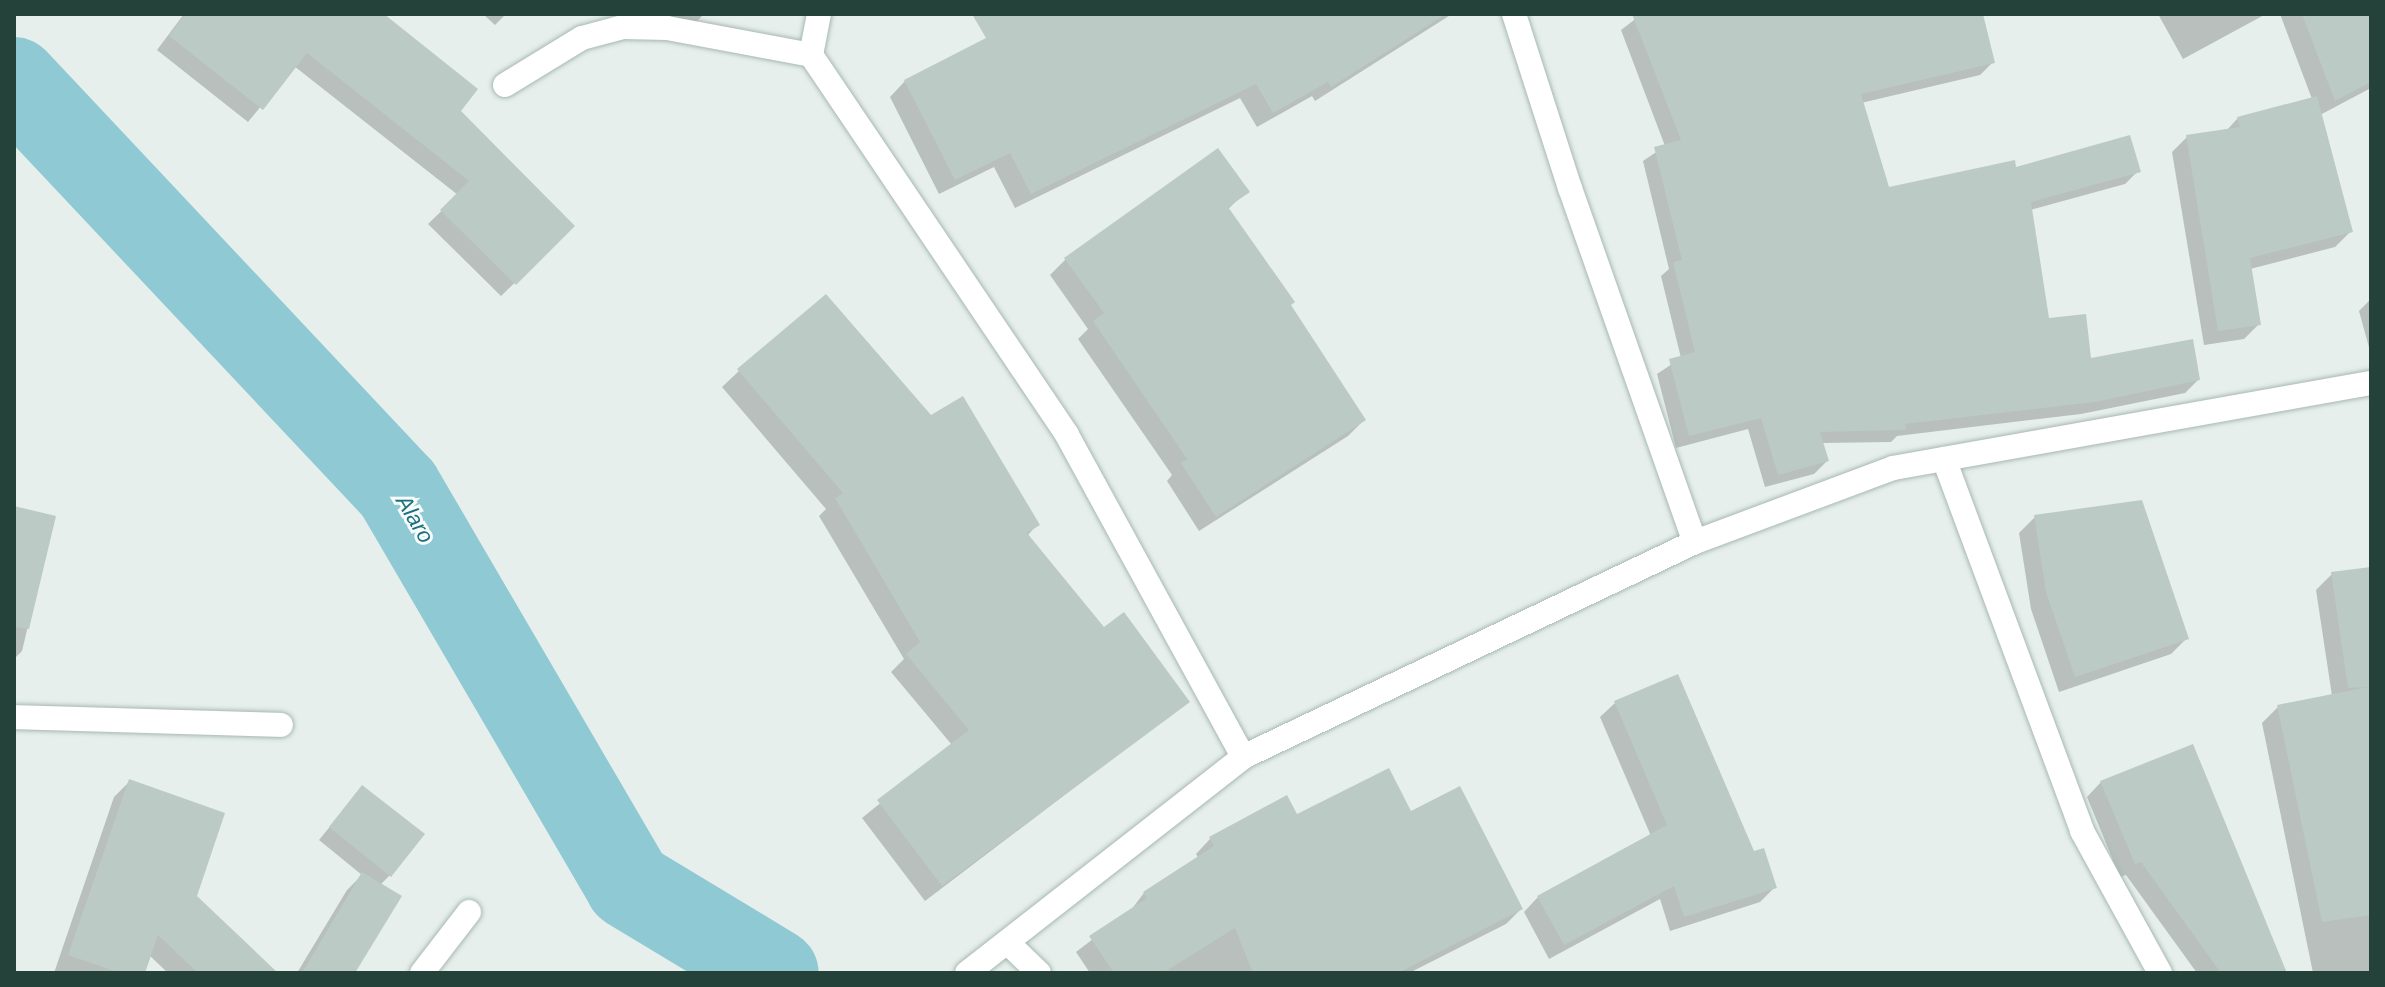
<!DOCTYPE html>
<html>
<head>
<meta charset="utf-8">
<style>
  body { margin:0 }
  #map { position:relative; width:2385px; height:987px; overflow:hidden; background:#e6efeb; font-family:Helvetica,sans-serif }
  div>[style] { position:absolute }
  [style*='--x'] { left:calc(var(--x)*1px); top:calc(var(--y)*1px); width:calc(var(--w)*1px); rotate:calc(var(--a)*1deg) }
  .shadow>* { inset:0; background:#0003 }
  .river>* { height:88px; margin:-44px; padding:0 44px; transform-origin:44px; border-radius:44px; background:#8ec9d4 }
  .building>* { inset:0; background:#bbcac4 }
  .roads { filter:drop-shadow(0 0 2px #a8b8b2) drop-shadow(0 0 2px #a8b8b2) }
  .minor>* { height:24px; margin:-12px; padding:0 12px; transform-origin:12px; border-radius:12px; background:#fff }
  span { translate:-50% -50%; white-space:nowrap; text-align:center; line-height:1.15; -webkit-text-stroke:6px #f7fbf9; paint-order:stroke }
  .water-label { font-size:22px; color:#1c6f80; font-style:italic }
  .frame { position:absolute; inset:0; border:16px solid #24423a; pointer-events:none }
</style>
</head>
<body>
<div id="map">
  <div class="shadow">
    <div style="clip-path:polygon(184px 14px,381px 14px,458px 111px,573px 226px,501px 296px,428px 224px,458px 195px,294px 66px,248px 122px,157px 50px)"></div>
    <div style="clip-path:polygon(483px 14px,506px 14px,495px 25px)"></div>
    <div style="clip-path:polygon(651px 14px,704px 14px,684px 35px)"></div>
    <div style="clip-path:polygon(999px 14px,1452px 14px,1315px 101px,1312px 96px,1257px 127px,1240px 98px,1015px 208px,994px 167px,939px 194px,890px 97px,905px 81px,1001px 33px)"></div>
    <div style="clip-path:polygon(1642px 14px,1981px 14px,1993px 62px,1980px 75px,1861px 103px,1888px 189px,2015px 170px,2138px 171px,2125px 184px,2030px 210px,2047px 321px,2089px 361px,2198px 380px,2185px 393px,2081px 414px,1897px 436px,1891px 442px,1821px 443px,1827px 461px,1814px 474px,1765px 487px,1748px 429px,1676px 448px,1657px 374px,1681px 358px,1661px 276px,1669px 269px,1643px 161px,1665px 146px,1621px 30px)"></div>
    <div style="clip-path:polygon(2158px 14px,2266px 14px,2183px 59px)"></div>
    <div style="clip-path:polygon(2280px 14px,2371px 14px,2371px 95px,2369px 89px,2320px 115px,2350px 232px,2335px 247px,2250px 269px,2259px 324px,2244px 339px,2204px 345px,2172px 152px,2187px 137px,2226px 131px,2238px 118px,2312px 99px)"></div>
    <div style="clip-path:polygon(1247px 191px,1227px 210px,1364px 420px,1348px 436px,1199px 531px,1167px 481px,1172px 475px,1078px 339px,1088px 329px,1050px 275px,1066px 259px)"></div>
    <div style="clip-path:polygon(2371px 299px,2371px 351px,2370px 351px,2359px 311px)"></div>
    <div style="clip-path:polygon(739px 371px,931px 417px,1037px 525px,1027px 536px,1103px 630px,1187px 702px,925px 901px,862px 818px,952px 745px,891px 672px,904px 659px,819px 516px,826px 509px,722px 387px)"></div>
    <div style="clip-path:polygon(14px 508px,54px 517px,22px 651px,14px 659px)"></div>
    <div style="clip-path:polygon(2035px 517px,2187px 638px,2171px 654px,2059px 692px,2031px 609px,2019px 533px)"></div>
    <div style="clip-path:polygon(2371px 569px,2371px 973px,2313px 973px,2262px 723px,2278px 707px,2332px 696px,2316px 590px,2332px 574px)"></div>
    <div style="clip-path:polygon(1615px 703px,1775px 887px,1760px 902px,1670px 931px,1660px 899px,1549px 959px,1524px 912px,1538px 897px,1651px 836px,1600px 717px)"></div>
    <div style="clip-path:polygon(129px 782px,195px 896px,275px 973px,168px 973px,149px 955px,143px 973px,54px 973px,114px 797px)"></div>
    <div style="clip-path:polygon(2101px 782px,2285px 973px,2197px 973px,2126px 875px,2120px 877px,2087px 797px)"></div>
    <div style="clip-path:polygon(362px 787px,390px 875px,380px 885px,354px 973px,297px 973px,347px 890px,362px 875px,319px 840px)"></div>
    <div style="clip-path:polygon(1410px 813px,1521px 909px,1506px 924px,1409px 973px,1090px 973px,1076px 952px,1131px 910px,1144px 893px,1199px 859px,1196px 854px,1210px 839px,1296px 817px)"></div>
  </div>
  <div class="river">
    <div style="--x:14;--y:81;--w:560;--a:46.74"></div>
    <div style="--x:398;--y:489;--w:458;--a:59.7"></div>
    <div style="--x:629;--y:885;--w:170;--a:31.1"></div>
  </div>
  <div class="building">
    <div style="clip-path:polygon(185px 14px,384px 14px,478px 89px,461px 111px,575px 226px,516px 285px,440px 210px,469px 181px,307px 53px,263px 110px,169px 36px)"></div>
    <div style="clip-path:polygon(972px 14px,1446px 14px,1331px 87px,1328px 82px,1273px 113px,1256px 84px,1031px 194px,1010px 153px,955px 180px,904px 80px,986px 38px)"></div>
    <div style="clip-path:polygon(1632px 14px,1983px 14px,1995px 63px,1861px 94px,1889px 187px,2015px 160px,2016px 167px,2130px 135px,2141px 172px,2031px 202px,2049px 318px,2086px 314px,2091px 358px,2193px 339px,2200px 380px,2095px 402px,1905px 424px,1906px 430px,1820px 432px,1829px 461px,1778px 475px,1761px 418px,1689px 436px,1669px 359px,1695px 352px,1673px 262px,1682px 260px,1654px 147px,1681px 140px)"></div>
    <div style="clip-path:polygon(2302px 14px,2371px 14px,2371px 82px,2335px 101px)"></div>
    <div style="clip-path:polygon(2317px 96px,2353px 232px,2250px 258px,2261px 325px,2218px 331px,2186px 135px,2240px 127px,2237px 117px)"></div>
    <div style="clip-path:polygon(1218px 148px,1250px 192px,1228px 207px,1295px 302px,1291px 305px,1366px 420px,1216px 517px,1181px 463px,1187px 459px,1093px 321px,1104px 313px,1064px 258px)"></div>
    <div style="clip-path:polygon(826px 294px,931px 415px,963px 396px,1040px 525px,1027px 533px,1104px 627px,1124px 612px,1190px 702px,942px 886px,877px 800px,969px 730px,906px 654px,920px 642px,835px 498px,843px 493px,737px 369px)"></div>
    <div style="clip-path:polygon(2142px 500px,2189px 639px,2075px 677px,2046px 592px,2034px 515px)"></div>
    <div style="clip-path:polygon(14px 506px,56px 516px,29px 629px,14px 627px)"></div>
    <div style="clip-path:polygon(2371px 567px,2371px 915px,2322px 922px,2277px 705px,2368px 687px,2348px 688px,2331px 572px)"></div>
    <div style="clip-path:polygon(1678px 674px,1754px 851px,1764px 848px,1777px 888px,1684px 917px,1674px 886px,1564px 945px,1537px 896px,1667px 825px,1614px 701px)"></div>
    <div style="clip-path:polygon(2193px 744px,2287px 973px,2221px 973px,2141px 862px,2135px 864px,2100px 781px)"></div>
    <div style="clip-path:polygon(1389px 768px,1411px 811px,1460px 786px,1523px 909px,1398px 973px,1253px 973px,1235px 928px,1163px 973px,1114px 973px,1089px 936px,1147px 898px,1143px 892px,1214px 846px,1209px 837px,1287px 795px,1297px 814px)"></div>
    <div style="clip-path:polygon(129px 779px,225px 813px,197px 896px,278px 973px,198px 973px,158px 935px,145px 973px,120px 973px,68px 955px)"></div>
    <div style="clip-path:polygon(362px 785px,425px 834px,391px 877px,329px 827px)"></div>
    <div style="clip-path:polygon(362px 872px,402px 896px,355px 973px,302px 973px)"></div>
  </div>
  <div class="roads">
    <div class="minor">
      <div style="--x:819;--y:14;--w:42;--a:101"></div>
      <div style="--x:811;--y:55;--w:458;--a:56"></div>
      <div style="--x:1067;--y:435;--w:367;--a:61.3"></div>
      <div style="--x:1514;--y:14;--w:183;--a:72.2"></div>
      <div style="--x:1570;--y:188;--w:375;--a:70.6"></div>
      <div style="--x:505;--y:85;--w:90;--a:-31.4"></div>
      <div style="--x:582;--y:38;--w:42;--a:-15"></div>
      <div style="--x:623;--y:27;--w:44;--a:1.3"></div>
      <div style="--x:667;--y:28;--w:147;--a:10.6"></div>
      <div style="--x:1944;--y:459;--w:397;--a:69.6"></div>
      <div style="--x:2082;--y:831;--w:162;--a:61.2"></div>
      <div style="--x:14;--y:717;--w:267;--a:1.7"></div>
      <div style="--x:1008;--y:943;--w:43;--a:44.1"></div>
      <div style="--x:422;--y:973;--w:77;--a:-52.4"></div>
      <div style="--x:967;--y:973;--w:350;--a:-38"></div>
      <div style="--x:1243;--y:757;--w:501;--a:-25.44"></div>
      <div style="--x:1695;--y:542;--w:211;--a:-20.5"></div>
      <div style="--x:1893;--y:468;--w:485;--a:-10.1"></div>
    </div>
  </div>
  <div class="water-label">
    <span style="left:415px;top:519px;rotate:59deg">Alaro</span>
  </div>
  <div class="frame"></div>
</div>
</body>
</html>
